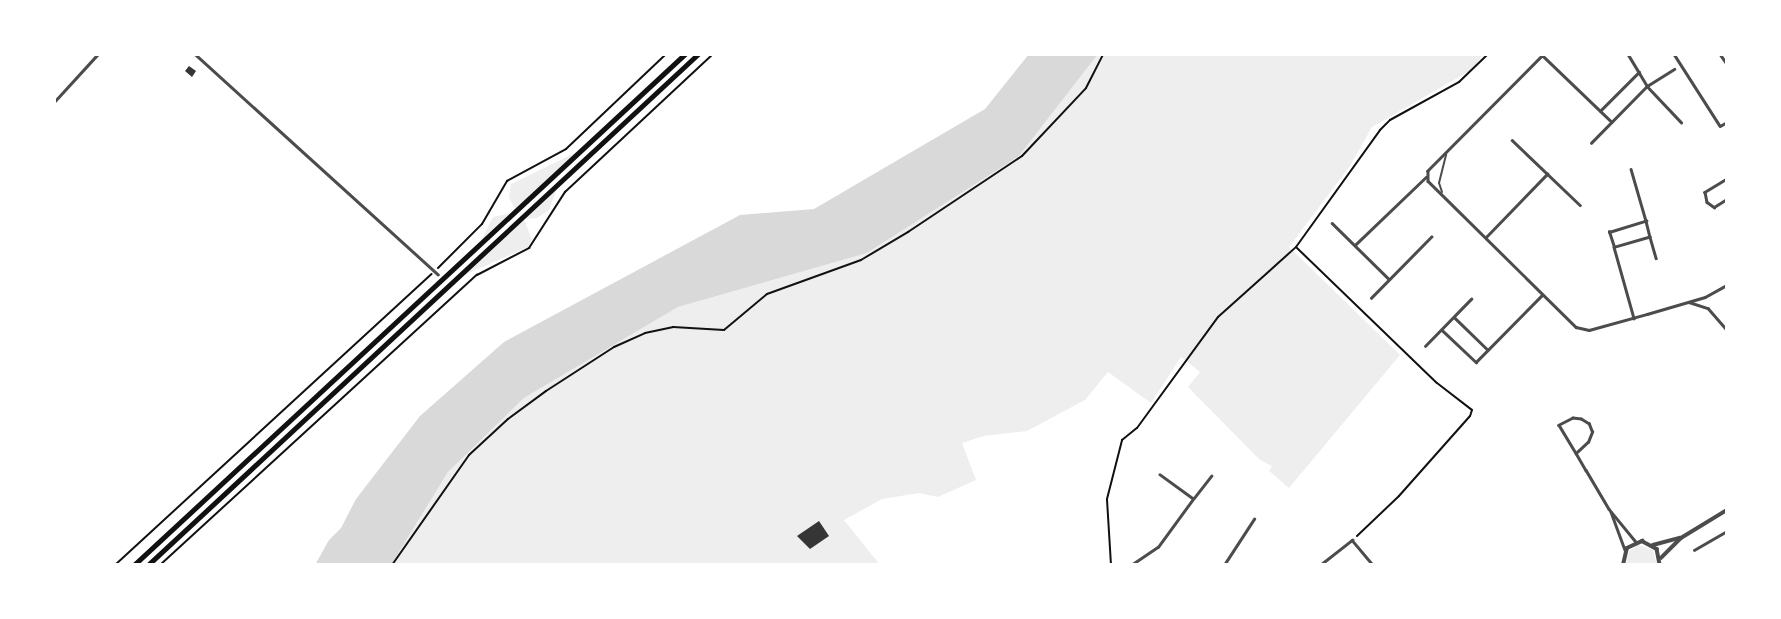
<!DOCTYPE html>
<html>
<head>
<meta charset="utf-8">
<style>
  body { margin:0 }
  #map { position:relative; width:1781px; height:619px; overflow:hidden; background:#fff; font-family:Mulish,sans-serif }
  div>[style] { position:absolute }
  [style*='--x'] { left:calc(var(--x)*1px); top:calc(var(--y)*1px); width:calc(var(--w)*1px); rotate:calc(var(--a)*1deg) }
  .green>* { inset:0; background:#eee }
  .water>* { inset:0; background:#d9d9d9 }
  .building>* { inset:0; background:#353535 }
  .path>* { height:2px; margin:-1px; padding:0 1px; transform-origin:1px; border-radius:1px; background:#111 }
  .service>* { height:2px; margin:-1px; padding:0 1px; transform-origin:1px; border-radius:1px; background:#4c4c4c }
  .minor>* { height:2.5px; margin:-1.25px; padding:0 1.25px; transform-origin:1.25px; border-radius:1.25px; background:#4c4c4c }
  .tertiary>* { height:3.5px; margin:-1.75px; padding:0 1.75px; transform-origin:1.75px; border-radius:1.75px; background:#4c4c4c }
  .primary>* { height:4.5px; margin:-2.25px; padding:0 2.25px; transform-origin:2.25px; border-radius:2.25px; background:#111 }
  span { translate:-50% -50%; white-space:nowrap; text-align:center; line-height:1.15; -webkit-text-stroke:7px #fff; paint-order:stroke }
  .frame { position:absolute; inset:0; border:56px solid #fff; pointer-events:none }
</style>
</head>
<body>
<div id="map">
  <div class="green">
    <div style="clip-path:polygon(1098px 54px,1483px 54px,1473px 69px,1372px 127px,1350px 166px,1289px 247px,1400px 355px,1289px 488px,1269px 471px,1272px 466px,1260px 460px,1188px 387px,1200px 372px,1181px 357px,1151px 403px,1108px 372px,1085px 400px,1027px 431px,984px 436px,962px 443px,976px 480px,938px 497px,919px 493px,882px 499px,844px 520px,880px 565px,391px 565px,448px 472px,524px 398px,678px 307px,867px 253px,1019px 156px)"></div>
    <div style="clip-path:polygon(585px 148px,477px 249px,493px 217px,517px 212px,509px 198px,511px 184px)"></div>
    <div style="clip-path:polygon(558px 186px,549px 210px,537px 218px,524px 219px,532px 240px,528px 247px,462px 276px)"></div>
    <div style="clip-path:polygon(1638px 545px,1653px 550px,1657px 565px,1626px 565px,1629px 551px)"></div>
  </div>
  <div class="water">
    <div style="clip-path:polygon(1029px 54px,1098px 54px,1019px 156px,867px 253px,678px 307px,524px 398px,448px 472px,391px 565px,315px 565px,329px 540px,341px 528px,356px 499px,420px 416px,504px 342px,740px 215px,814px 209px,985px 109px)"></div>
  </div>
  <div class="building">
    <div style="clip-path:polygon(189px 66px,196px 71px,192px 77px,185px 71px)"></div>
    <div style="clip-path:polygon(819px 521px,829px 536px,810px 549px,797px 536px)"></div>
  </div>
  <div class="path">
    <div style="--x:1297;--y:248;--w:194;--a:44"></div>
    <div style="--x:1437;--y:383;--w:44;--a:37.6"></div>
    <div style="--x:1472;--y:410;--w:6;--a:108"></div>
    <div style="--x:1470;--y:416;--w:107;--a:131.6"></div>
    <div style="--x:1399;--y:496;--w:58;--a:136.4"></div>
    <div style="--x:438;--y:268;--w:62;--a:-45"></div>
    <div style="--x:482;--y:224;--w:50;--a:-59.8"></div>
    <div style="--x:507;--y:181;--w:67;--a:-28.5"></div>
    <div style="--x:566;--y:149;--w:138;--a:-43.5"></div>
    <div style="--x:115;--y:565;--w:430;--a:-42.6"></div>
    <div style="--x:160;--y:565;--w:430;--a:-42.5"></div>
    <div style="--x:477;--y:275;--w:59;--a:-27.4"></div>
    <div style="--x:529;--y:248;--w:67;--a:-57.3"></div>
    <div style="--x:565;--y:192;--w:202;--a:-43"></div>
    <div style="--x:392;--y:565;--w:134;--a:-55"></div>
    <div style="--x:469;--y:455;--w:53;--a:-42.7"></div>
    <div style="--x:508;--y:419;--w:47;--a:-36.4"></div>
    <div style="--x:546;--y:391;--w:81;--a:-32.9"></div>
    <div style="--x:614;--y:347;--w:34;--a:-24"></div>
    <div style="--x:645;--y:333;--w:29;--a:-12"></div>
    <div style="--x:673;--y:327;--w:51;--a:3.4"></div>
    <div style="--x:724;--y:330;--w:56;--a:-39.9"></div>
    <div style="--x:767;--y:294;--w:100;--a:-19.9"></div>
    <div style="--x:861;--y:260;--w:55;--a:-30.8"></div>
    <div style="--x:908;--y:232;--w:137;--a:-33.7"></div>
    <div style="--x:1022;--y:156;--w:93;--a:-46.7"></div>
    <div style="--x:1086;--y:88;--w:38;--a:-63"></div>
    <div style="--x:1111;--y:565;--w:66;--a:-93.5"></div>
    <div style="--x:1107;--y:499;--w:61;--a:-75.7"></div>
    <div style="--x:1122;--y:440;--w:19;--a:-39"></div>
    <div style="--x:1137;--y:428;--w:137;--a:-53.9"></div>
    <div style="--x:1218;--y:317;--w:105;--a:-41.9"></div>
    <div style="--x:1296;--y:247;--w:144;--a:-54.3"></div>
    <div style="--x:1380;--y:130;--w:14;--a:-45"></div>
    <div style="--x:1390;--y:120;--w:79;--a:-28.8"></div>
    <div style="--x:1459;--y:82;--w:40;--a:-44"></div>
  </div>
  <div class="service">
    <div style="--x:1442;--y:192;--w:9;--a:-108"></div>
    <div style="--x:1439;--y:183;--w:30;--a:-76"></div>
  </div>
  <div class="minor">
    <div style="--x:195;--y:54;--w:328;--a:42.2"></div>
    <div style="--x:1541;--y:54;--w:98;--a:43.8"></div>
    <div style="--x:1544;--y:54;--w:165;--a:134.8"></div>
    <div style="--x:1428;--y:171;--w:10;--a:90"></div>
    <div style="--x:1428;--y:181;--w:208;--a:44.6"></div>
    <div style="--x:1576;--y:327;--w:13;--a:13"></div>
    <div style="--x:1589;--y:330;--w:60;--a:-15.4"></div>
    <div style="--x:1647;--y:314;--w:60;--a:-16.3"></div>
    <div style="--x:1705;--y:297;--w:25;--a:-29"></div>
    <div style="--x:1628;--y:54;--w:37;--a:59"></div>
    <div style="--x:1647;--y:86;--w:50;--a:46.6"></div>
    <div style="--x:1674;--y:54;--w:85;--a:57.4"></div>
    <div style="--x:1720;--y:126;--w:8;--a:-30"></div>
    <div style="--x:1720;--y:54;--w:12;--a:55"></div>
    <div style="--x:54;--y:102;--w:65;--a:-47.5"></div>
    <div style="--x:1600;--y:111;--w:55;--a:-45"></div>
    <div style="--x:1512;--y:140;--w:94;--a:43.7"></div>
    <div style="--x:1591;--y:143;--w:80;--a:-45.5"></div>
    <div style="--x:1647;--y:86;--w:32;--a:-32"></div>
    <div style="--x:1631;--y:169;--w:54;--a:73.9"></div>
    <div style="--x:1727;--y:179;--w:26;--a:149"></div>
    <div style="--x:1705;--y:192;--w:10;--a:79"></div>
    <div style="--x:1707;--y:202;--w:9;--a:36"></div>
    <div style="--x:1714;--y:207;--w:15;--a:-32"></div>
    <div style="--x:1332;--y:223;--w:80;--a:44.5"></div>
    <div style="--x:1486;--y:237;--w:88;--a:-45.9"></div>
    <div style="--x:1650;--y:237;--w:22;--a:74"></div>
    <div style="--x:1355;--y:245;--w:98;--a:-43.8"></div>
    <div style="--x:1614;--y:247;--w:16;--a:-108"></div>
    <div style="--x:1609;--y:232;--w:39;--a:-17"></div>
    <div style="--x:1646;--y:221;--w:16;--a:76"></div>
    <div style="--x:1650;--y:237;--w:37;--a:164"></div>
    <div style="--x:1614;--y:247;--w:74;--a:74.3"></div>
    <div style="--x:1371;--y:298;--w:86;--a:-45.5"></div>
    <div style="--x:1689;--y:302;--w:20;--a:18"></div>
    <div style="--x:1708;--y:308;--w:29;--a:49"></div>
    <div style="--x:1454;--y:317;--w:47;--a:44.1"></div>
    <div style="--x:1442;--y:330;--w:47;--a:43.3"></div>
    <div style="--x:1476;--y:362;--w:94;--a:-45.4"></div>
    <div style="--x:1425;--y:346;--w:66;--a:-45.6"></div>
    <div style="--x:1576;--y:453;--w:16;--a:-43"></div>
    <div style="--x:1588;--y:442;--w:11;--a:-68"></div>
    <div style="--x:1592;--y:432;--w:9;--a:-111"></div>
    <div style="--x:1589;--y:424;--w:9;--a:-148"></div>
    <div style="--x:1581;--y:419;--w:8;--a:-173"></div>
    <div style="--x:1573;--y:418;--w:16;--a:153"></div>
    <div style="--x:1559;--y:425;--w:33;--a:59"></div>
    <div style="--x:1576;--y:453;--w:20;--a:60"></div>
    <div style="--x:1586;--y:470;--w:45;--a:59.5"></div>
    <div style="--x:1609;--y:509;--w:43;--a:50.7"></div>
    <div style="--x:1194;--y:498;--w:28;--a:-52"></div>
    <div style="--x:1611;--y:512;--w:40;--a:69.8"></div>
    <div style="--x:1694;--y:550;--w:38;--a:-30"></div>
    <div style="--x:1131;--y:565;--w:32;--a:-34"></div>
    <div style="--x:1158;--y:547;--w:59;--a:-53.9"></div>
    <div style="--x:1193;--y:499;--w:41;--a:-144"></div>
    <div style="--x:1224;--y:565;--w:55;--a:-56.9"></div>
    <div style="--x:1320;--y:565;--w:41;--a:-38"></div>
    <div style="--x:1352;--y:540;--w:33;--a:50"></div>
  </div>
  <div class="tertiary">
    <div style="--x:1653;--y:545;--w:27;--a:-15"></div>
    <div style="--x:1661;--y:558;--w:28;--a:-45"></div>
    <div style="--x:1681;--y:538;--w:54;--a:-31.3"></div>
    <div style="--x:1623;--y:565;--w:17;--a:-77"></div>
    <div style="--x:1627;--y:548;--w:17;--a:-25"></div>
    <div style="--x:1642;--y:541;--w:17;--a:28"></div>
    <div style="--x:1657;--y:549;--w:16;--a:79"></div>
  </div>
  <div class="primary">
    <div style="--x:134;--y:565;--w:751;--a:-42.84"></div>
    <div style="--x:148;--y:565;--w:751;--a:-42.89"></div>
  </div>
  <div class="frame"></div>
</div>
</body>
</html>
